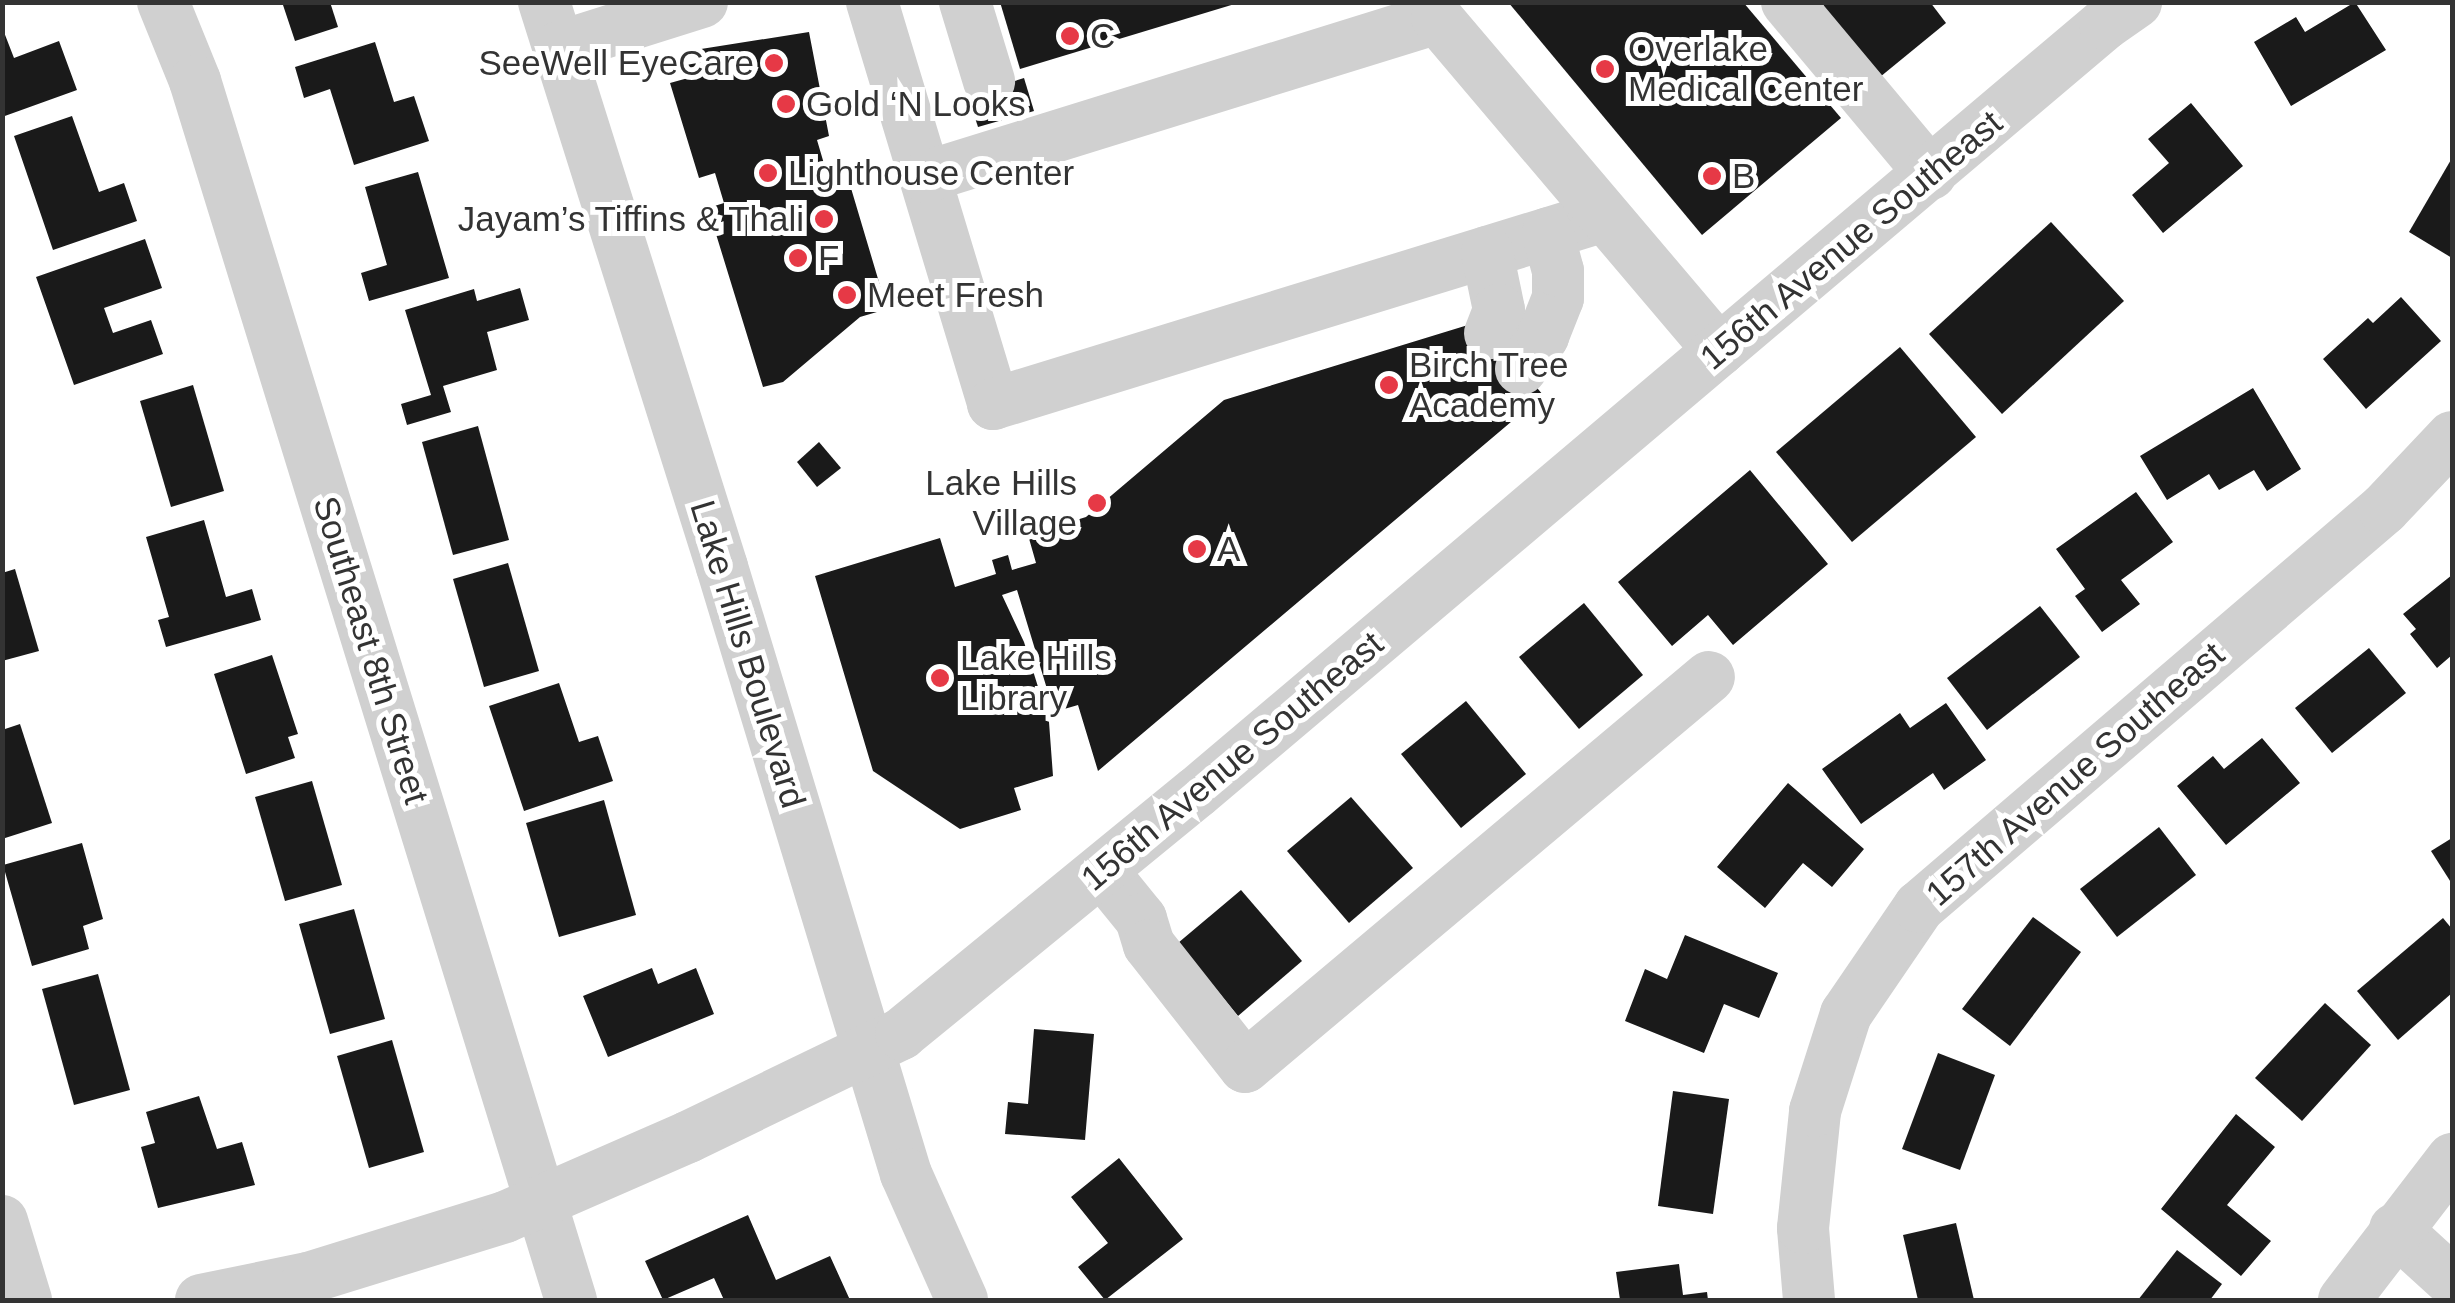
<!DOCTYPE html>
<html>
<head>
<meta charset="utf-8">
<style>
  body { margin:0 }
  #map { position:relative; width:2455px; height:1303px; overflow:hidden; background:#fff; font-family:Helvetica,sans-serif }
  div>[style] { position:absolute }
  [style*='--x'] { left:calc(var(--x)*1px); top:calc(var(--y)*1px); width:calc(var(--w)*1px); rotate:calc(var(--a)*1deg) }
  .building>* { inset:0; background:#1a1a1a }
  .minor>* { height:52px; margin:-26px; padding:0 26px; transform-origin:26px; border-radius:26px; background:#d0d0d0 }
  .dots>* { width:28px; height:28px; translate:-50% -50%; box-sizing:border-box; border:5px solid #fff; border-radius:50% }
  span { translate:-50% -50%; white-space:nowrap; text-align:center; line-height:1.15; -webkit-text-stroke:10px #fff; paint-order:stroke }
  .poi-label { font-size:35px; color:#333 }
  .left { translate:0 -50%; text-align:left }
  .right { translate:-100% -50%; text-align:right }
  .street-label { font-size:35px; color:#333 }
  .frame { position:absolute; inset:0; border:5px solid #333; pointer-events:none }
</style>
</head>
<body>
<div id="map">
  <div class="building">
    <div style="clip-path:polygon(282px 2px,330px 2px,338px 27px,295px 41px)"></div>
    <div style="clip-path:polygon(1000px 2px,1237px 2px,1238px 3px,1020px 69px)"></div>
    <div style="clip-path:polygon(1508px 2px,1743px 2px,1841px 118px,1702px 235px)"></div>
    <div style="clip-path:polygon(1827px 2px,1930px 2px,1946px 23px,1880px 77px,1823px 6px)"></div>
    <div style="clip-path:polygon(2355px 2px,2386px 50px,2291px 106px,2254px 42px,2296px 17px,2305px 32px)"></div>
    <div style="clip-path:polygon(2px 27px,14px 58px,59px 41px,77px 90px,2px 117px)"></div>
    <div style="clip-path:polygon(809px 32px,829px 136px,817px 140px,827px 174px,845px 168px,887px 309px,860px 317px,783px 382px,763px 387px,708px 208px,724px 203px,715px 173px,699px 178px,670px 83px,688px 78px,686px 65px,703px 62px,701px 49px)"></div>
    <div style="clip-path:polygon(375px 42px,394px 102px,414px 96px,429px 141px,354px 165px,330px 89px,304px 98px,295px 67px)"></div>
    <div style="clip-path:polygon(1024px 78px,1034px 111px,978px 127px,968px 96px)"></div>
    <div style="clip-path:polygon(2191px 103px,2243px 166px,2163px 233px,2132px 195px,2169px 163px,2148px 139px)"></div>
    <div style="clip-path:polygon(72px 116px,99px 192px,124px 183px,137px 221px,53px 250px,14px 136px)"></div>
    <div style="clip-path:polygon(2452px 158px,2452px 258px,2409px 232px)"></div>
    <div style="clip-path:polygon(418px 172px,449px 278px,369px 301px,361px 273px,387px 265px,365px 187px)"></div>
    <div style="clip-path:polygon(2051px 222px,2124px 301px,2002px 414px,1929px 334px)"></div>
    <div style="clip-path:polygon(145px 239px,162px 288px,104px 308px,113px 333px,151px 320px,163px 354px,74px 385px,36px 277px)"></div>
    <div style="clip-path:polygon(520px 288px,529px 320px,487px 332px,497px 370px,443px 386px,451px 412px,407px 425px,401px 404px,431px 395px,405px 310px,474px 289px,477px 301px)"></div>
    <div style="clip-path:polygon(2401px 297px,2441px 341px,2366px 409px,2323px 359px,2368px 318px,2373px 323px)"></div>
    <div style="clip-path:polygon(1481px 321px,1543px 395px,1098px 771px,1078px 705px,1054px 712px,1017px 590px,1002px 595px,1024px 642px,1049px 722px,1053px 776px,1014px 788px,1021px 810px,960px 829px,873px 771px,815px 576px,940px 538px,955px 587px,996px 574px,992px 560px,1008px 555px,1012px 570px,1036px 563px,1028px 535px,1086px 517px,1224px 400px)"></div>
    <div style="clip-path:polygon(1900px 347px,1976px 437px,1852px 542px,1776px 452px)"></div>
    <div style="clip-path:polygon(193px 385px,224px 491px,171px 507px,140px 401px)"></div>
    <div style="clip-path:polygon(2253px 388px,2301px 469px,2267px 491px,2254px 470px,2219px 490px,2209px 474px,2167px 500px,2140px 456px)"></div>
    <div style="clip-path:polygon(478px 426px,509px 540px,453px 555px,422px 442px)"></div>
    <div style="clip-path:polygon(819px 442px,841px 468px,817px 487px,797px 462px)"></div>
    <div style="clip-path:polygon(1750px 470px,1828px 564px,1733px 645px,1708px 615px,1672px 646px,1618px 582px)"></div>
    <div style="clip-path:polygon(2136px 492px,2173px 542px,2121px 580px,2140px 604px,2102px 632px,2075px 596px,2085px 589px,2056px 549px)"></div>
    <div style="clip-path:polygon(204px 520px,226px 597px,252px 589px,261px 620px,166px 647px,158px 620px,169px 617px,146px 537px)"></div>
    <div style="clip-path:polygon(508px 563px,539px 671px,484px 687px,453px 579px)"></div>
    <div style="clip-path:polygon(15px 569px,39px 651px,2px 661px,2px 573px)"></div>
    <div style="clip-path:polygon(2452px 575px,2452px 655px,2437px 668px,2410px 634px,2416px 629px,2403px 614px)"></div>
    <div style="clip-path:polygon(1584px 603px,1643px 675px,1579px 729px,1519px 657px)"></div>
    <div style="clip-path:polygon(2040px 606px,2080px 657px,1987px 730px,1947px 678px)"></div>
    <div style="clip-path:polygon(2369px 648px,2406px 693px,2332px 753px,2295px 708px)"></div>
    <div style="clip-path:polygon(272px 655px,298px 734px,288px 737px,295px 758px,246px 774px,214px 674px)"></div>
    <div style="clip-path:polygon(559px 683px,579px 742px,598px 736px,613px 781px,524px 811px,489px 706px)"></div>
    <div style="clip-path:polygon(1466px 701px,1526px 774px,1461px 828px,1401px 754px)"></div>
    <div style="clip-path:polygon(1946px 703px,1986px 760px,1944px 790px,1933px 773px,1861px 824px,1822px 769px,1900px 713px,1910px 728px)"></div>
    <div style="clip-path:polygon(20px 724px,52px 823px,2px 839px,2px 730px)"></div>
    <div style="clip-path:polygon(2262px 738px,2300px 783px,2226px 845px,2177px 786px,2213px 756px,2224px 769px)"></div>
    <div style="clip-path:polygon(312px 781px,342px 885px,285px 901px,255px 797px)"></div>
    <div style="clip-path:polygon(1788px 783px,1864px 849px,1832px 887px,1803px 863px,1765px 908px,1717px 867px)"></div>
    <div style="clip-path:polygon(1351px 797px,1413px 868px,1349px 923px,1287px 851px)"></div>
    <div style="clip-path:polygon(604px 800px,636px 915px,559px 937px,526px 823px)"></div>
    <div style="clip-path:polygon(2159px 827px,2196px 875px,2117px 937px,2080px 889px)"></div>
    <div style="clip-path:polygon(2452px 838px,2452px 884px,2431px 851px)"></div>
    <div style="clip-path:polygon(82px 843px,103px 919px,83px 926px,89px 949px,32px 966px,3px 865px)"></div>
    <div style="clip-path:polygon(1241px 890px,1302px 961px,1238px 1016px,1178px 943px)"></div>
    <div style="clip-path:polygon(354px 909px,385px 1019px,330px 1034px,299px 924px)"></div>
    <div style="clip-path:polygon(2033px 917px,2081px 952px,2010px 1046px,1962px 1009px)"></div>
    <div style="clip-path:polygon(2443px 918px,2452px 929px,2452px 993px,2398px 1040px,2357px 991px)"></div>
    <div style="clip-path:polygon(1685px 935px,1778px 973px,1759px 1018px,1724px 1004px,1704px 1053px,1625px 1021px,1645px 969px,1667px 979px)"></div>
    <div style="clip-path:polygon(652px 968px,658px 984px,696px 968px,714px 1014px,608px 1057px,583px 996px)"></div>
    <div style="clip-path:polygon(98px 974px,130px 1090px,74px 1105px,42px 989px)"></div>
    <div style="clip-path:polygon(2325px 1003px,2371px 1045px,2302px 1121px,2255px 1078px)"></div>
    <div style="clip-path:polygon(1034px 1029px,1094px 1034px,1085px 1140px,1005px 1134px,1008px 1102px,1028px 1104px)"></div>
    <div style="clip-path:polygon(392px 1040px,424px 1152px,369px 1168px,337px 1056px)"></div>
    <div style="clip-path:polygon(1938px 1053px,1995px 1075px,1960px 1170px,1902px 1149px)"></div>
    <div style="clip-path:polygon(1673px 1091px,1729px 1099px,1713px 1214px,1658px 1206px)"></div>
    <div style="clip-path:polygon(199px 1096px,217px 1149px,242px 1142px,255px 1185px,158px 1208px,141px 1147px,155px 1143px,146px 1112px)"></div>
    <div style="clip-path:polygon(2236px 1114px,2275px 1147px,2227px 1205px,2271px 1241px,2241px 1276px,2161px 1209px)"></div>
    <div style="clip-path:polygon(1119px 1158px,1183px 1239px,1105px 1300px,1078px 1267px,1108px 1243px,1071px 1197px)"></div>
    <div style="clip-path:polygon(748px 1215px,776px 1280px,830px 1256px,850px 1300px,724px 1300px,714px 1278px,663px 1300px,645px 1261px)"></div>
    <div style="clip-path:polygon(1956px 1223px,1974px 1300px,1918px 1300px,1903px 1235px)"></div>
    <div style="clip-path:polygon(2177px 1250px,2222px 1284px,2210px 1300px,2138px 1300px)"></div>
    <div style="clip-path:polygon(1679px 1264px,1683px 1295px,1707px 1292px,1708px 1300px,1620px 1300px,1616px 1272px)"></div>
  </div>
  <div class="minor">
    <div style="--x:163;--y:2;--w:85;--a:67.9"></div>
    <div style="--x:195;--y:81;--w:1276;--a:72.86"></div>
    <div style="--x:544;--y:2;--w:592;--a:72.51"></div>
    <div style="--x:722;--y:567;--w:634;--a:73.14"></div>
    <div style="--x:906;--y:1174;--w:138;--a:66"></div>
    <div style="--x:872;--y:2;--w:420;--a:73.2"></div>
    <div style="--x:993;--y:404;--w:639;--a:-17.1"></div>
    <div style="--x:965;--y:2;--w:83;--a:73.1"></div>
    <div style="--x:1787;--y:2;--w:224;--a:50.1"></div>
    <div style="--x:559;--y:47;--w:150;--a:-17.5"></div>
    <div style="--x:925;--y:177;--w:536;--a:-17.25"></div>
    <div style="--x:1437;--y:18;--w:436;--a:49.7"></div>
    <div style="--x:1487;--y:252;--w:59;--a:78.3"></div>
    <div style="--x:1499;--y:310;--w:25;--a:111"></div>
    <div style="--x:1521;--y:369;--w:40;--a:-56"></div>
    <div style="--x:1543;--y:336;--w:41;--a:-68.5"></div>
    <div style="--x:1558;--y:298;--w:27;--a:-90"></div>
    <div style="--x:1558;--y:271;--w:39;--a:-105"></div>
    <div style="--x:1102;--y:871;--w:62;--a:50.9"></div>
    <div style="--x:1141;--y:919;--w:27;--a:73"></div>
    <div style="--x:1149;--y:945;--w:155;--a:51.8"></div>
    <div style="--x:1245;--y:1067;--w:606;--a:-40.05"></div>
    <div style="--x:2;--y:1221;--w:83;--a:73.1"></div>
    <div style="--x:2395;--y:1229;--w:77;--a:42.4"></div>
    <div style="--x:201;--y:1300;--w:109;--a:-11.6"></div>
    <div style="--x:308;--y:1278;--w:206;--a:-17.2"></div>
    <div style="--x:505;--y:1217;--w:200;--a:-23.6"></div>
    <div style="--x:688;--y:1137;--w:237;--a:-25.8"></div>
    <div style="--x:901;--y:1034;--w:382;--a:-39.3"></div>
    <div style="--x:1197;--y:792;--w:1189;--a:-40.23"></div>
    <div style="--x:2105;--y:24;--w:38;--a:-35"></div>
    <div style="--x:1809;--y:1300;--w:72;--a:-94.8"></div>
    <div style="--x:1803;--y:1228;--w:118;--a:-84.1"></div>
    <div style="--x:1815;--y:1111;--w:102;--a:-72.3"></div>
    <div style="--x:1846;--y:1014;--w:130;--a:-55.7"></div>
    <div style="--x:1919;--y:907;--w:612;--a:-40.56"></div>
    <div style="--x:2384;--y:509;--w:99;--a:-46.6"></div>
    <div style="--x:2344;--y:1300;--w:178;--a:-52.5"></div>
  </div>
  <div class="dots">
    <div style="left:1070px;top:36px;background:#e63946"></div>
    <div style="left:774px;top:63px;background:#e63946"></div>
    <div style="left:1605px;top:69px;background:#e63946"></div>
    <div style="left:786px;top:104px;background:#e63946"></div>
    <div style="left:768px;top:173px;background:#e63946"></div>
    <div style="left:1712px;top:176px;background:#e63946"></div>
    <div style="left:824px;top:219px;background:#e63946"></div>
    <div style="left:798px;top:258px;background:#e63946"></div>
    <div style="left:847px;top:295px;background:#e63946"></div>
    <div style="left:1389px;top:385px;background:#e63946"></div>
    <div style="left:1097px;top:503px;background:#e63946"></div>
    <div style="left:1197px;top:549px;background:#e63946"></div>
    <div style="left:940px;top:678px;background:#e63946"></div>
  </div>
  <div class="poi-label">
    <span class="left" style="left:1090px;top:36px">C</span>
    <span class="left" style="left:1628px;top:69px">Overlake<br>Medical Center</span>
    <span class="right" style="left:754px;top:63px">SeeWell EyeCare</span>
    <span class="left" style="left:806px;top:104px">Gold ‘N Looks</span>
    <span class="left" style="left:788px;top:173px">Lighthouse Center</span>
    <span class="left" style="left:1732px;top:176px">B</span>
    <span class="right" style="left:804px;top:219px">Jayam’s Tiffins &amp; Thali</span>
    <span class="left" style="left:818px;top:258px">F</span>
    <span class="left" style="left:867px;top:295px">Meet Fresh</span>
    <span class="left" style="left:1409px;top:385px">Birch Tree<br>Academy</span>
    <span class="right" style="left:1077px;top:503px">Lake Hills<br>Village</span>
    <span class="left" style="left:1217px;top:549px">A</span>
    <span class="left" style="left:960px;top:678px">Lake Hills<br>Library</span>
  </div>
  <div class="street-label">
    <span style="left:1851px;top:240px;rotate:-40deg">156th Avenue Southeast</span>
    <span style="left:371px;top:650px;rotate:73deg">Southeast 8th Street</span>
    <span style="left:748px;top:654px;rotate:73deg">Lake Hills Boulevard</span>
    <span style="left:1232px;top:761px;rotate:-40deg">156th Avenue Southeast</span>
    <span style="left:2075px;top:774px;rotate:-41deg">157th Avenue Southeast</span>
  </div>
  <div class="frame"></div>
</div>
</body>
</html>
